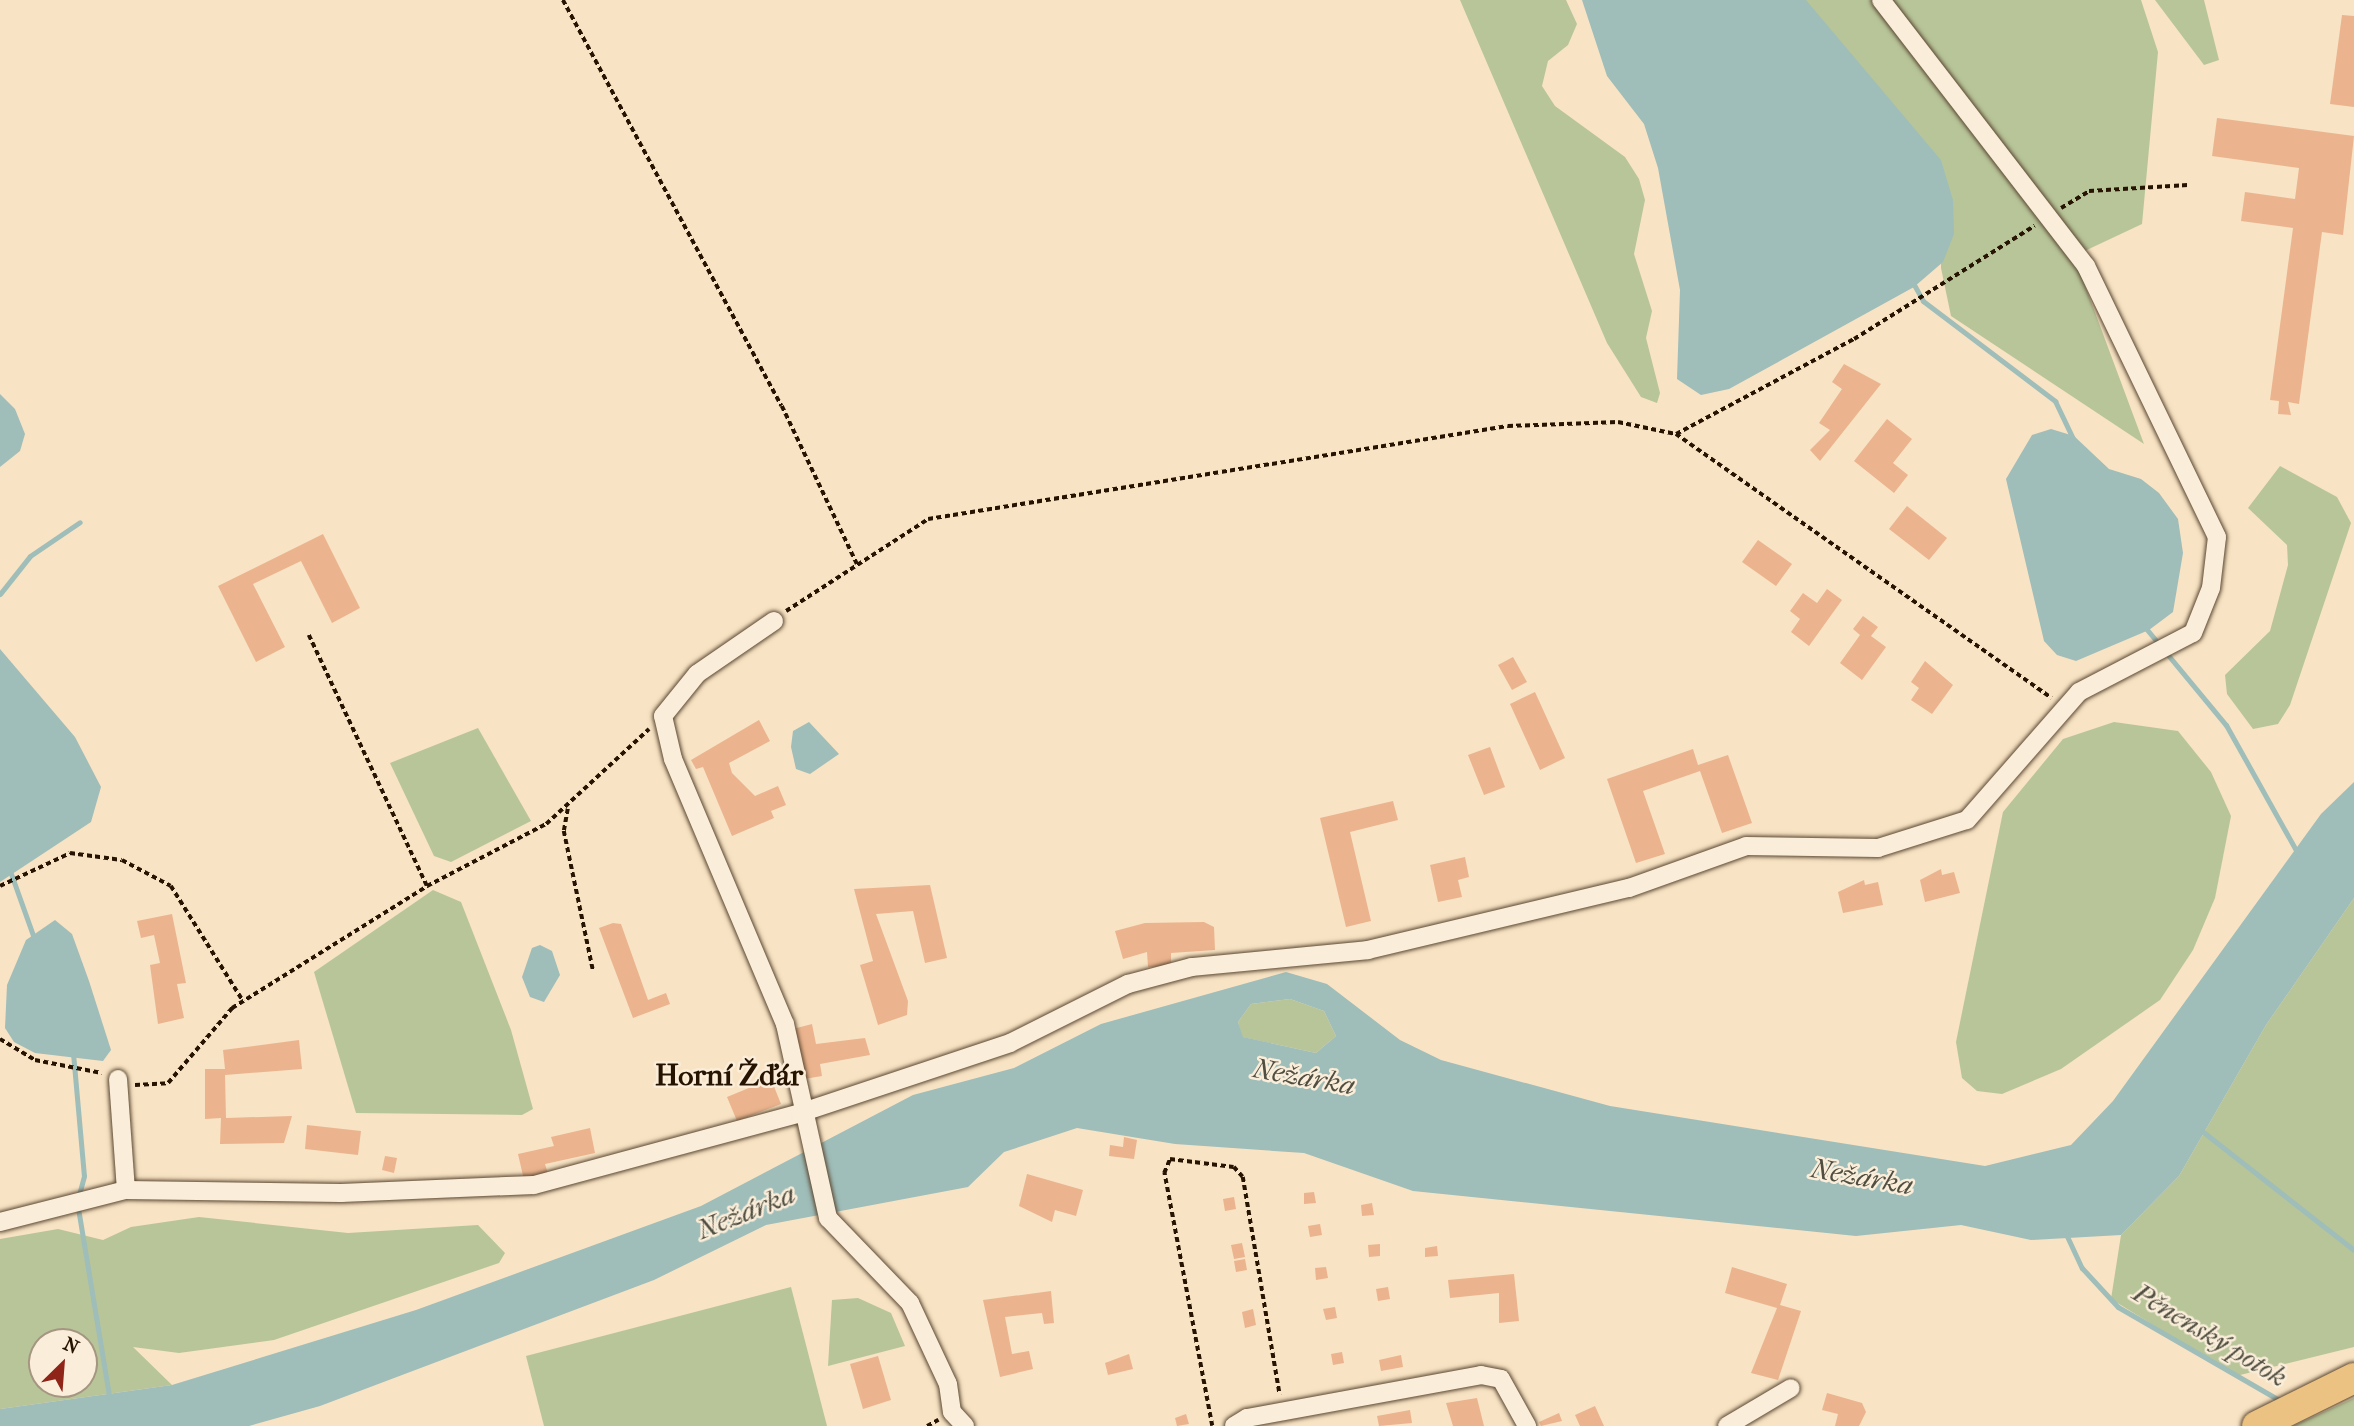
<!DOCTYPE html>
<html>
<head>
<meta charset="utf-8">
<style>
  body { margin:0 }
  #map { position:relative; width:2354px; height:1426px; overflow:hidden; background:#f8e3c4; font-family:"IM FELL French Canon",serif }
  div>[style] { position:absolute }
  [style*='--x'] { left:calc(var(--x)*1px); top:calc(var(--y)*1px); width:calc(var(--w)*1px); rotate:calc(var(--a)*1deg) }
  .green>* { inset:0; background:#b8c599 }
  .water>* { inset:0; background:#9fbdb9 }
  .stream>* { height:5px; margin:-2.5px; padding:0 2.5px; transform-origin:2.5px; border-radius:2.5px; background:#9fbdb9 }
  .building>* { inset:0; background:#ebb48e }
  .path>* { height:3.5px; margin-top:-1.75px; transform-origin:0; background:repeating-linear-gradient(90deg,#261300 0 5px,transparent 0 8.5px) }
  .roads { filter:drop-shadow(0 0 2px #5a4731) drop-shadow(0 0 2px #5a4731) }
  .street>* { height:18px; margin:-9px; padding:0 9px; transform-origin:9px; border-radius:9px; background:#faedd9 }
  .primary>* { height:30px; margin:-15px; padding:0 15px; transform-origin:15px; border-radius:15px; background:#ecc282 }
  span { translate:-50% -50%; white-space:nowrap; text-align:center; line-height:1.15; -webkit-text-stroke:5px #faedd9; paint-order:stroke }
  .water-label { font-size:28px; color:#504e41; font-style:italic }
  .quarter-label { font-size:30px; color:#261300; font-weight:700 }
  .north { position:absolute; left:28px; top:1328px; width:70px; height:70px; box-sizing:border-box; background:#faedd9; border:2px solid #a59682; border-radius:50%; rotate:25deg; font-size:19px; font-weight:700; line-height:28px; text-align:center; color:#261300 }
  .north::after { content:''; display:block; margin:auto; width:24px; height:32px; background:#8f2418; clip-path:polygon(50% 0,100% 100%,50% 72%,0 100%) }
</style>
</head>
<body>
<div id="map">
  <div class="green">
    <div style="clip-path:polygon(1460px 0,1566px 0,1577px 24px,1568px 45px,1548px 61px,1542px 86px,1555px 106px,1625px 157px,1639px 179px,1645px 200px,1634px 254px,1652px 311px,1646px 338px,1660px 393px,1657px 403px,1641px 397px,1607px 343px)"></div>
    <div style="clip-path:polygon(1798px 0,2141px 0,2158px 52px,2142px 224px,2074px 256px,2144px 444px,1951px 316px,1941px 268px,1940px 186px)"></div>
    <div style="clip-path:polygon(2155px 0,2204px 0,2219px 60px,2204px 65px)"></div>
    <div style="clip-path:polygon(2280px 466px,2337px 497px,2351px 523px,2290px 705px,2278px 724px,2253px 729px,2227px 694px,2225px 675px,2270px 631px,2288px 565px,2287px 545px,2248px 508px)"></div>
    <div style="clip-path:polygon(2114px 722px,2178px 731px,2211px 772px,2231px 816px,2215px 898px,2193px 950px,2160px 1000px,2061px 1069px,2002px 1094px,1977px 1091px,1962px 1078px,1956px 1042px,2003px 812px,2063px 739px)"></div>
    <div style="clip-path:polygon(478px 728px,531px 821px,451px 862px,434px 856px,390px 763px)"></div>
    <div style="clip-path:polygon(433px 890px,461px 902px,511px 1030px,533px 1109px,522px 1115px,356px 1113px,314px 972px)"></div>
    <div style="clip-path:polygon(2354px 898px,2354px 1347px,2236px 1376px,2111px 1299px,2121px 1235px,2179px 1176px,2266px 1025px)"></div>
    <div style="clip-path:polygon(1290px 999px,1324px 1011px,1336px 1036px,1316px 1053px,1242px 1037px,1238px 1022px,1251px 1004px)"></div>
    <div style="clip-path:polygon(evenodd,199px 1217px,348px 1233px,478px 1225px,505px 1253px,499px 1263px,274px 1340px,179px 1353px,133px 1347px,172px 1385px,0 1409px,0 1239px,58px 1229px,103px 1240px,131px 1227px,199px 1217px,42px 1342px,84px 1342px,84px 1384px,42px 1384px,42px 1342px)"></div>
    <div style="clip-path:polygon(791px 1287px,827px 1426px,544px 1426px,526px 1356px)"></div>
    <div style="clip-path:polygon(858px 1298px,891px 1313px,905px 1346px,828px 1366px,832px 1300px)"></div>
    <div style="clip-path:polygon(2354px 1398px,2354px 1426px,2293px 1426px)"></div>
  </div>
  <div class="water">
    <div style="clip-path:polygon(1582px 0,1806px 0,1941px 160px,1953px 200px,1954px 234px,1943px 262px,1914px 287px,1729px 389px,1701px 395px,1677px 379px,1680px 290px,1658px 168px,1644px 124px,1607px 76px)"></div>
    <div style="clip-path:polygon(0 394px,15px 409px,25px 434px,20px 451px,0 467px)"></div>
    <div style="clip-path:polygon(2051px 429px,2074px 436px,2109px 469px,2141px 479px,2159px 493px,2178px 519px,2183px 553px,2173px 612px,2149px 630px,2076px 661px,2057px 655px,2044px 641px,2006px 479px,2032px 435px)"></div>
    <div style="clip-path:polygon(0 649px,75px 737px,101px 787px,91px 822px,0 882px)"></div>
    <div style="clip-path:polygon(809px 722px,839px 754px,810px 774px,796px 769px,791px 747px,793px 731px)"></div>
    <div style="clip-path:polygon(evenodd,2354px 782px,2354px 898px,2266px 1025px,2179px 1176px,2121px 1235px,2031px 1240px,1961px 1225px,1856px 1236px,1413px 1191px,1304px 1153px,1175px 1144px,1077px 1128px,1004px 1152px,968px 1187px,766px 1225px,654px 1280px,320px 1406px,249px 1426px,0 1426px,0 1409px,172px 1385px,416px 1310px,701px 1206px,913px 1095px,1014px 1068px,1101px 1024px,1286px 972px,1327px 984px,1400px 1040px,1441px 1060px,1610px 1106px,1985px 1166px,2071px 1145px,2113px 1101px,2321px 814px,2354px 782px,1290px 999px,1324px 1011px,1336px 1036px,1316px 1053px,1243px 1037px,1238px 1022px,1251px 1004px,1290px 999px)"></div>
    <div style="clip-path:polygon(55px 920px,72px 934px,89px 981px,111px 1050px,103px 1061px,35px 1053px,14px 1042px,5px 1028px,7px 985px,26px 940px)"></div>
    <div style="clip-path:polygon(540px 945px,552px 951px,560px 975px,544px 1002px,530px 997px,522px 977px,532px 948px)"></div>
  </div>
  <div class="stream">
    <div style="--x:1912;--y:281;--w:23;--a:61"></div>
    <div style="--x:1923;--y:301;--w:166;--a:37.1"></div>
    <div style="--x:2055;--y:401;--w:47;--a:64.5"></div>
    <div style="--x:0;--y:594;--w:48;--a:-51.7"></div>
    <div style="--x:30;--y:556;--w:60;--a:-34.2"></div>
    <div style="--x:2144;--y:626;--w:129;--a:50.4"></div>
    <div style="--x:2226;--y:725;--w:148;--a:60.8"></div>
    <div style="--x:10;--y:871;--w:71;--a:70.3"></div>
    <div style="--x:73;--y:1053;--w:123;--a:84.9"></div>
    <div style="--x:84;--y:1176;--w:27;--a:105"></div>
    <div style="--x:77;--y:1202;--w:197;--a:80.6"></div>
    <div style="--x:2202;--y:1131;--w:193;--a:38.1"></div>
    <div style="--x:2065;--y:1232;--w:40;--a:65"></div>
    <div style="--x:2082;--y:1268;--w:53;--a:47.3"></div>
    <div style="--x:2118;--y:1307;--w:192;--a:30"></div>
  </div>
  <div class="building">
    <div style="clip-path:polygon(2342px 15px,2354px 16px,2354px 107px,2330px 104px)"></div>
    <div style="clip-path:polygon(2217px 118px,2354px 136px,2343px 235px,2322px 232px,2299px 404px,2288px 402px,2291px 415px,2278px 414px,2279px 401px,2270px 400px,2293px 228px,2241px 221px,2245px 192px,2295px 199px,2299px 168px,2212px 156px)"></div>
    <div style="clip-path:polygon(1844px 364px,1881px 384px,1820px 461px,1810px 450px,1830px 430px,1819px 423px,1842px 389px,1832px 382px)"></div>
    <div style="clip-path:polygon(1887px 419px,1912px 439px,1893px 463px,1908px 475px,1894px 493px,1854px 461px)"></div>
    <div style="clip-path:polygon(1907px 506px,1947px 538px,1929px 560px,1889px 529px)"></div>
    <div style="clip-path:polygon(323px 534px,360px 608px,332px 623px,301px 561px,253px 584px,285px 647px,256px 662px,218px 586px)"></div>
    <div style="clip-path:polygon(1758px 540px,1792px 564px,1776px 586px,1742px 562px)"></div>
    <div style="clip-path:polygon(1827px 589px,1842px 600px,1809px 646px,1791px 632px,1800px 619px,1790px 611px,1803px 593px,1817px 603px)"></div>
    <div style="clip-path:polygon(1863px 616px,1878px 627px,1871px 636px,1886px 647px,1862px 680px,1840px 663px,1860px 635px,1853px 629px)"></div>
    <div style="clip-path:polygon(1513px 657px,1527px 682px,1512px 690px,1498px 665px)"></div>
    <div style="clip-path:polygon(1925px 661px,1953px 685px,1932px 714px,1911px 700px,1919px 688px,1911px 682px)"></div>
    <div style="clip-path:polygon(1535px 692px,1565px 758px,1540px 770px,1510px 704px)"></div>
    <div style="clip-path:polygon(759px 720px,770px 741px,729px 763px,732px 773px,755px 796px,778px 786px,786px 805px,771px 811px,774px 818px,732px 836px,703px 767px,696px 769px,691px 760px)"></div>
    <div style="clip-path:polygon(1490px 747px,1505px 787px,1484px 795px,1468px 755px)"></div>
    <div style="clip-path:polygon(1693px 749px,1698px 765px,1728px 755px,1752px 823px,1722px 833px,1700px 771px,1643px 791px,1665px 854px,1636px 863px,1607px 779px)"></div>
    <div style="clip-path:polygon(1393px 801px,1398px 820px,1350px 832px,1371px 921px,1346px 927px,1320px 818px)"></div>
    <div style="clip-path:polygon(1465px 857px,1469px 877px,1458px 880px,1462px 897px,1438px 902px,1430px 865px)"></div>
    <div style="clip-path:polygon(1941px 869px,1942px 875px,1954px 872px,1960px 893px,1925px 902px,1920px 880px)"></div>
    <div style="clip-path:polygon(1864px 880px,1865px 885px,1878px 882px,1883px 905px,1843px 913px,1838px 892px)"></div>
    <div style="clip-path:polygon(930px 885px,947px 958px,925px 963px,913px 911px,876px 914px,908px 1001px,907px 1015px,878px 1025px,860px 965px,873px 961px,854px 889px)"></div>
    <div style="clip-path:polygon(172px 914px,186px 983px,177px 984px,184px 1018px,158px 1024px,150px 965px,160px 963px,154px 935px,141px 938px,137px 921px)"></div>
    <div style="clip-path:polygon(1204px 922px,1214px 927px,1215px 950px,1171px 953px,1171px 966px,1148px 967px,1147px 952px,1123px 959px,1115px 931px,1145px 923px)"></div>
    <div style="clip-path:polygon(613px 923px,621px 924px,648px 1000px,666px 993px,670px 1004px,633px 1018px,599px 928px)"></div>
    <div style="clip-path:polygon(812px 1024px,816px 1044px,865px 1038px,870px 1055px,820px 1064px,822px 1076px,804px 1079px,793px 1029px)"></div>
    <div style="clip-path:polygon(299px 1040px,302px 1069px,225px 1075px,226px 1118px,292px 1116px,284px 1143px,220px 1144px,221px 1118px,205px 1119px,205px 1069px,225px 1069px,223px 1050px)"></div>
    <div style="clip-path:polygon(771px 1079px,781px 1104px,737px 1121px,727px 1097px)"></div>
    <div style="clip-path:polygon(307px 1125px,361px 1131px,358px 1155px,305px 1149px)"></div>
    <div style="clip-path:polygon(590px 1128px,595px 1153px,545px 1164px,548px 1174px,524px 1180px,518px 1154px,554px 1146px,551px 1137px)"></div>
    <div style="clip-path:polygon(1124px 1137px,1137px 1140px,1134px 1159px,1109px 1156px,1110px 1145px,1123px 1147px)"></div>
    <div style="clip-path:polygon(385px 1156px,397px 1158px,394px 1173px,382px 1170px)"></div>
    <div style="clip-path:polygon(1027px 1174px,1083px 1190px,1076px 1216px,1055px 1210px,1052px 1222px,1019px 1206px)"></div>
    <div style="clip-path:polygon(1314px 1192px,1316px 1203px,1304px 1204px,1304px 1193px)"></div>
    <div style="clip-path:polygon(1234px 1197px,1236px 1209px,1225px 1211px,1223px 1199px)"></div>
    <div style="clip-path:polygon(1372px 1203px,1374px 1215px,1362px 1216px,1361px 1205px)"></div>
    <div style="clip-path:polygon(1320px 1224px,1322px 1235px,1310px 1237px,1308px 1226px)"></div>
    <div style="clip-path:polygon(1242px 1243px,1245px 1257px,1234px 1259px,1231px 1245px)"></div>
    <div style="clip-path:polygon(1380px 1244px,1380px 1256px,1369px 1257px,1368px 1245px)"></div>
    <div style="clip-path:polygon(1437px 1246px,1438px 1256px,1425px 1257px,1425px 1248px)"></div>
    <div style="clip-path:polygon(1245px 1259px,1247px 1270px,1236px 1272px,1234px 1261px)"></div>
    <div style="clip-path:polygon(1326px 1267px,1328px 1278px,1316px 1280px,1315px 1268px)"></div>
    <div style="clip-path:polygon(1732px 1267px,1787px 1284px,1780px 1305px,1801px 1311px,1778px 1380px,1751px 1373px,1777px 1308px,1725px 1293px)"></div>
    <div style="clip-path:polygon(1514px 1274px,1519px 1321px,1499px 1323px,1499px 1293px,1450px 1298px,1448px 1280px)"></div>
    <div style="clip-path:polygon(1388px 1287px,1390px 1299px,1378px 1301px,1376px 1289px)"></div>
    <div style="clip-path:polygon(1051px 1291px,1054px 1323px,1044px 1324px,1042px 1313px,1005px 1317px,1012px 1354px,1029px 1351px,1033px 1369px,1000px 1377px,983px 1300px)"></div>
    <div style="clip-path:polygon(1335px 1307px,1337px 1318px,1326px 1320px,1323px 1309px)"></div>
    <div style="clip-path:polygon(1253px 1309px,1256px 1325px,1245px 1328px,1242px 1312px)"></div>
    <div style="clip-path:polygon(1342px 1352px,1344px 1363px,1333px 1365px,1331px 1354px)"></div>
    <div style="clip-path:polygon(1129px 1354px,1133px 1369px,1108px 1375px,1105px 1363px)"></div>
    <div style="clip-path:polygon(1401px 1355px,1403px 1367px,1381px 1371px,1379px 1360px)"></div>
    <div style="clip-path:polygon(878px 1356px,891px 1400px,863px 1409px,850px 1364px)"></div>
    <div style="clip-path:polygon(1827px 1393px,1862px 1403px,1866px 1412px,1859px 1426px,1835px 1426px,1838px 1414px,1822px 1410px)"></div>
    <div style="clip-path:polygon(1477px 1398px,1484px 1426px,1453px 1426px,1446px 1403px)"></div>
    <div style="clip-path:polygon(1595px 1406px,1604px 1426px,1580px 1426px,1575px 1415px)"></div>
    <div style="clip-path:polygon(1410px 1410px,1412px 1423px,1379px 1426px,1377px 1416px)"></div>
    <div style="clip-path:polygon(1559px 1413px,1562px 1421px,1541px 1426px,1539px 1422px)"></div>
    <div style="clip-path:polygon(1186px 1414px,1189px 1424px,1177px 1426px,1175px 1418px)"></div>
  </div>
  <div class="path">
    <div style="--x:563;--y:0;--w:461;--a:61.7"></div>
    <div style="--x:782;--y:406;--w:175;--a:64.6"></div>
    <div style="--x:2061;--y:208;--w:33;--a:-31"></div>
    <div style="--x:2089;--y:191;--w:99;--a:-3.5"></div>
    <div style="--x:1676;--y:434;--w:202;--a:-28.1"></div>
    <div style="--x:1854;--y:339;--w:213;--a:-32.1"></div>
    <div style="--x:786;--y:611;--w:169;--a:-32.9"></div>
    <div style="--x:928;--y:519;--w:587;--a:-9.11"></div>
    <div style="--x:1508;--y:426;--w:110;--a:-2.1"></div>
    <div style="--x:1618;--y:422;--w:59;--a:11.7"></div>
    <div style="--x:1676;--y:434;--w:459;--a:35.1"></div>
    <div style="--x:309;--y:635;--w:277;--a:64.8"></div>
    <div style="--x:568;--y:809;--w:22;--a:100"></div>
    <div style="--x:564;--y:831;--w:142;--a:78.2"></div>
    <div style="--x:0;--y:886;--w:77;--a:-25.2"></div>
    <div style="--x:70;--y:853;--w:52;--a:7.7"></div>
    <div style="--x:122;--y:860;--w:55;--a:28"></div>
    <div style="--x:171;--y:886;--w:136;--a:57.9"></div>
    <div style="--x:0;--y:1039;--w:41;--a:31"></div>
    <div style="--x:35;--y:1060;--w:68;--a:11"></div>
    <div style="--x:135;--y:1085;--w:33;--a:-3"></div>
    <div style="--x:168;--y:1083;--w:99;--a:-49.5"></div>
    <div style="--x:232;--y:1008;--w:230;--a:-32"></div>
    <div style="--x:427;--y:886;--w:134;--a:-27.5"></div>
    <div style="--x:546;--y:824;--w:140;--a:-42.7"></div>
    <div style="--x:927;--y:1426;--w:13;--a:-29"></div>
    <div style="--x:1212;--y:1426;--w:258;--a:-100.7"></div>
    <div style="--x:1164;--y:1173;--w:15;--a:-67"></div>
    <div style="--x:1170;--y:1159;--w:64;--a:7.1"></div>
    <div style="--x:1234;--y:1167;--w:13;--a:48"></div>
    <div style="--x:1243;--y:1177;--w:221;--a:80.4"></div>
  </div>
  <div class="roads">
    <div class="street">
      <div style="--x:774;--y:621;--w:93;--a:145.5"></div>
      <div style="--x:697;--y:674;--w:54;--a:129"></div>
      <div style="--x:663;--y:716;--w:44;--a:76.9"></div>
      <div style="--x:673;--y:759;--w:288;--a:67.1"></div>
      <div style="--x:785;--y:1024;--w:199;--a:77.5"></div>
      <div style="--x:828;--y:1218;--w:118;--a:46"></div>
      <div style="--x:910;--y:1303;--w:89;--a:64.9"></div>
      <div style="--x:948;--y:1384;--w:28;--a:82"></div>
      <div style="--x:952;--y:1412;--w:19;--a:47"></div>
      <div style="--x:118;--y:1079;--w:111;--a:85.9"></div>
      <div style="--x:0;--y:1222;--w:130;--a:-14.3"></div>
      <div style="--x:126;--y:1190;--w:215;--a:0.8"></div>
      <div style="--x:341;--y:1193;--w:193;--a:-2.4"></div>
      <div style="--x:534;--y:1185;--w:276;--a:-15.1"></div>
      <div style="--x:800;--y:1113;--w:221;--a:-18.4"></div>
      <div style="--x:1010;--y:1043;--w:132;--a:-26.6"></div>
      <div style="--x:1128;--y:984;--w:66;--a:-14.9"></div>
      <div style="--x:1192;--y:967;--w:177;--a:-5.5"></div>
      <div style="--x:1368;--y:950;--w:268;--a:-13.4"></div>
      <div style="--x:1629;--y:888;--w:124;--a:-19.7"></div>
      <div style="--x:1746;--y:846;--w:132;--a:0.9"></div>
      <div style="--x:1878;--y:848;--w:93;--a:-17.5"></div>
      <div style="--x:1967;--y:820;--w:170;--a:-48.8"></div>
      <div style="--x:2079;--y:692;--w:128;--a:-27.4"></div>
      <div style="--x:2193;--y:633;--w:48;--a:-68.2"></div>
      <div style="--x:2211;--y:588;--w:51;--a:-83.3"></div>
      <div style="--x:2217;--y:537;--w:301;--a:-115.8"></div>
      <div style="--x:2086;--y:266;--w:336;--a:-127.6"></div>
      <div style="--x:1234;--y:1426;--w:15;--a:-32"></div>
      <div style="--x:1247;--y:1418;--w:238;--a:-10.4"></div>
      <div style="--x:1481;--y:1375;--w:20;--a:11"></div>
      <div style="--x:1501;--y:1379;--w:54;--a:61"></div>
      <div style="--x:1727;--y:1426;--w:74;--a:-30.7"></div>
    </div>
    <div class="primary">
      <div style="--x:2257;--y:1426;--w:108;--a:-26.3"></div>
    </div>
  </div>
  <div class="water-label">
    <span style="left:1304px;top:1077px;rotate:10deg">Nežárka</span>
    <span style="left:1862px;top:1177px;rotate:10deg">Nežárka</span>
    <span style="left:746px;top:1212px;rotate:-22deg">Nežárka</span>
    <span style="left:2210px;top:1335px;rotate:31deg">Pěnenský potok</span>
  </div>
  <div class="quarter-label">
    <span style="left:729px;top:1076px">Horní Žďár</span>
  </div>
  <div class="north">N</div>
</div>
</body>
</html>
